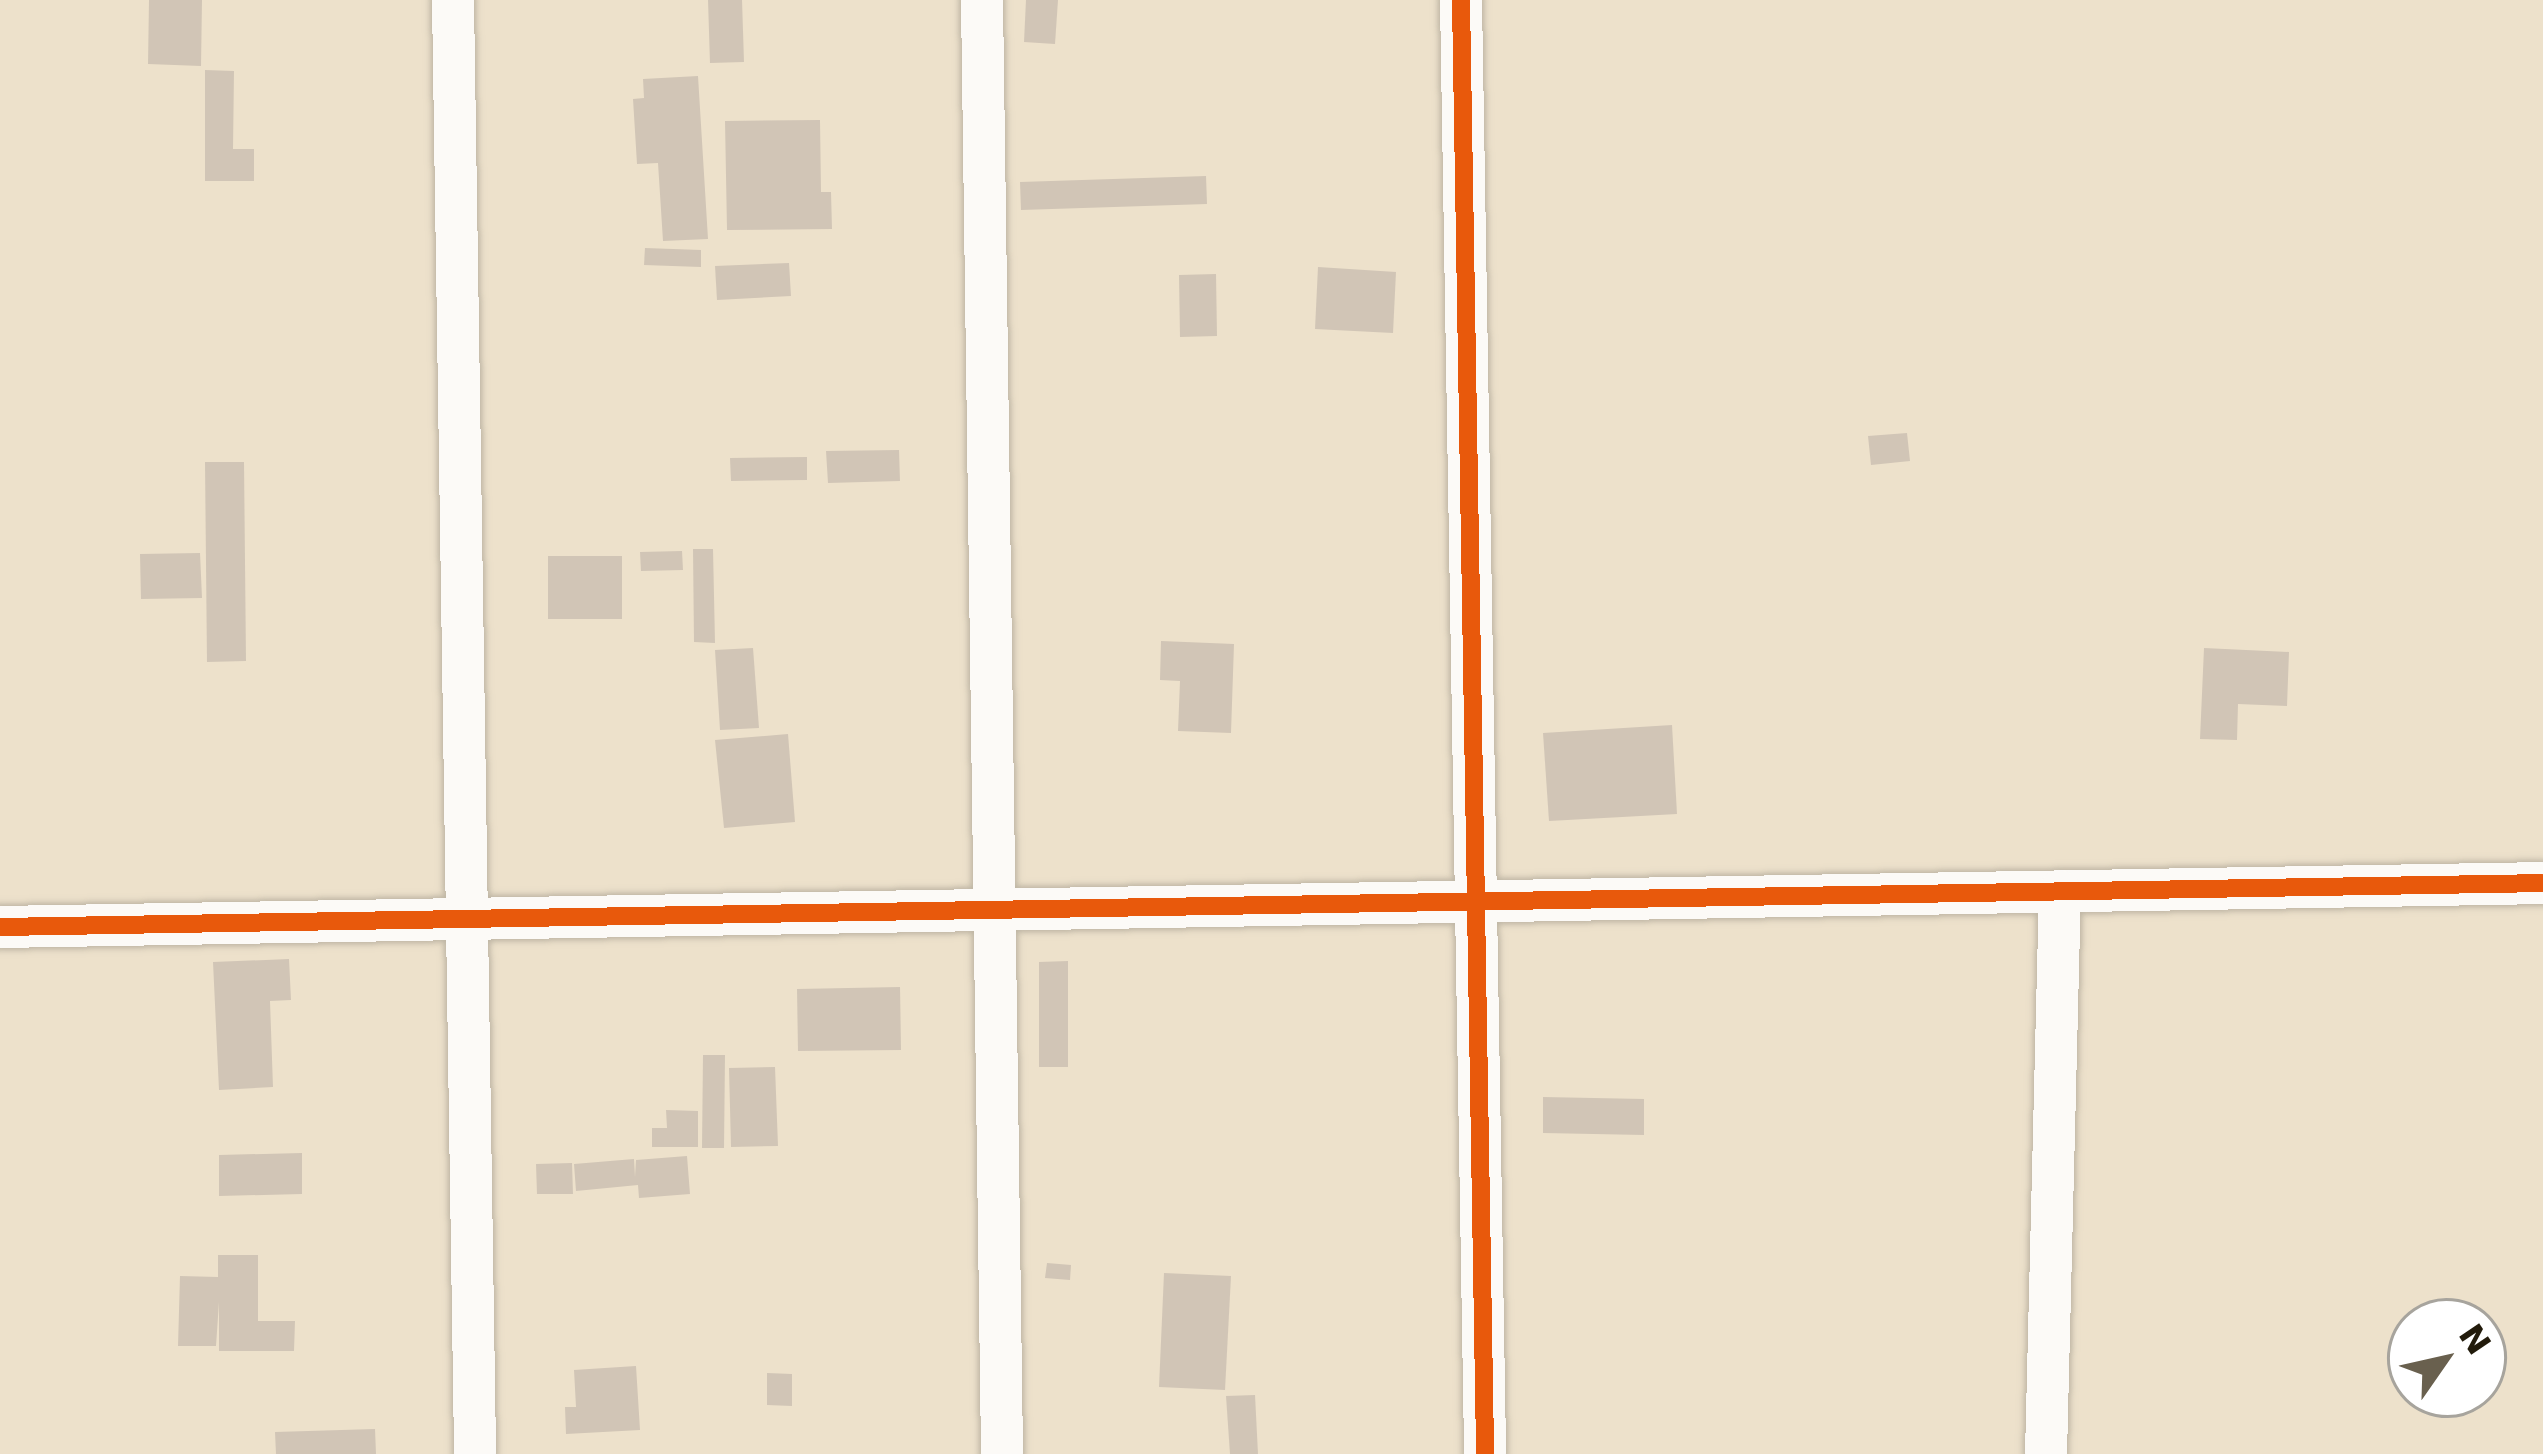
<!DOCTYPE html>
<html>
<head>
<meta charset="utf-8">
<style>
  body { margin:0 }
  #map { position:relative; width:2543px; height:1454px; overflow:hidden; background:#ede1cb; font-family:"DejaVu Sans",sans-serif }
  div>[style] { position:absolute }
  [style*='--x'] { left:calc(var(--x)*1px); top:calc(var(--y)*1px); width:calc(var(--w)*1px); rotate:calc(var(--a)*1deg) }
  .building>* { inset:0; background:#d1c5b6 }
  .roads { filter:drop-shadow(0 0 3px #beb5a4) drop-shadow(0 0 3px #beb5a4) }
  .street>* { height:42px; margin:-21px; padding:0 21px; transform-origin:21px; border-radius:21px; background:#fcfaf7 }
  .cycleway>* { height:18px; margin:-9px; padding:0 9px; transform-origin:9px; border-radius:9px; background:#e8590c }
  span { translate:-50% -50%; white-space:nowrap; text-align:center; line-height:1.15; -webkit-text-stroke:12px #fff; paint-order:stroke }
  .north { position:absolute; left:2387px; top:1298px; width:120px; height:120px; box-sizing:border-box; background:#fff; border:3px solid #a7a49d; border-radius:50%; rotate:56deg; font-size:33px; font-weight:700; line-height:48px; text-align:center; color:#221b0b }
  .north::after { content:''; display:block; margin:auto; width:42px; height:54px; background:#69604e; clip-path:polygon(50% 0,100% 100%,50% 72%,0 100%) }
</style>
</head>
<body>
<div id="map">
  <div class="building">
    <div style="clip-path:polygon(149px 0,202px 0,201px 66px,148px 64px)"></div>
    <div style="clip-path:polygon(708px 0,742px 0,744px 62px,710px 63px)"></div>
    <div style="clip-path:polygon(1026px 0,1058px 0,1055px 44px,1024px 42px)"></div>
    <div style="clip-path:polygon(205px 70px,234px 71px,233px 149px,254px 149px,254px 181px,205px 181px)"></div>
    <div style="clip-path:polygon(698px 76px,708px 239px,663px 241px,658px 163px,637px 164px,633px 99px,644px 98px,643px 79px)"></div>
    <div style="clip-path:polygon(820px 120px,821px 192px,831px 192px,832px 229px,727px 230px,725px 121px)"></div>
    <div style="clip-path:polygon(1206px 176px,1207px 204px,1021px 210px,1020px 182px)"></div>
    <div style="clip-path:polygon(645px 248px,701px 250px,701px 267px,644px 265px)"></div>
    <div style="clip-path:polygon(789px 263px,791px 296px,717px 300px,715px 266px)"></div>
    <div style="clip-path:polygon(1318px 267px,1396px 272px,1393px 333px,1315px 329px)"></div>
    <div style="clip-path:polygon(1216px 274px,1217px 336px,1180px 337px,1179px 275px)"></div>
    <div style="clip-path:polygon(1907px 433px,1910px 461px,1871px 465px,1868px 436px)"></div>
    <div style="clip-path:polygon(899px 450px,900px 481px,828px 483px,826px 451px)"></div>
    <div style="clip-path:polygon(807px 457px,807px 480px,731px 481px,730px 458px)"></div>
    <div style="clip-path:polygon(205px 462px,244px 462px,246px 661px,207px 662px)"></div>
    <div style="clip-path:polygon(693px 549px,713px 549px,715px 643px,694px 642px)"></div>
    <div style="clip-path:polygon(682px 551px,683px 570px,641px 571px,640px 552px)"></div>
    <div style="clip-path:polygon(200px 553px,202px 598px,141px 599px,140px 554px)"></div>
    <div style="clip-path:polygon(548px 556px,622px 556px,622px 619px,548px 619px)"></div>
    <div style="clip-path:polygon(1161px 641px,1234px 644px,1231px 733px,1178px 731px,1180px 681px,1160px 680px)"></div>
    <div style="clip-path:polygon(753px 648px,759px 728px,720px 730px,715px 650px)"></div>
    <div style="clip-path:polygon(2204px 648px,2289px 652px,2287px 706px,2238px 704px,2237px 740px,2200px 739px)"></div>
    <div style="clip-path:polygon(1672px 725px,1677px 814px,1549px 821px,1543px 733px)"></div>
    <div style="clip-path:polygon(788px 734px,795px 822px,724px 828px,715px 740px)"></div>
    <div style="clip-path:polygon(289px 959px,291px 1000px,270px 1001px,273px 1087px,219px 1090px,213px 962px)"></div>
    <div style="clip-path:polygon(1068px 961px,1068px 1067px,1039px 1067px,1039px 962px)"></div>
    <div style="clip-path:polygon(900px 987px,901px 1050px,798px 1051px,797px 989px)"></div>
    <div style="clip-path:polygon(703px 1055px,725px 1055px,724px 1148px,702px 1148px)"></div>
    <div style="clip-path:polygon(775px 1067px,778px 1146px,731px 1147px,729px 1068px)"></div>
    <div style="clip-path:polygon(1543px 1097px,1644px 1099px,1644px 1135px,1543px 1133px)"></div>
    <div style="clip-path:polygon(666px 1110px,698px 1111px,698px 1147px,652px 1147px,652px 1128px,667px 1128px)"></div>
    <div style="clip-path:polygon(302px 1153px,302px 1194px,219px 1196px,219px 1155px)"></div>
    <div style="clip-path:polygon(687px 1156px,690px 1194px,639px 1198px,638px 1185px,576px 1191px,574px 1164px,634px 1159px,635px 1177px,636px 1160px)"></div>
    <div style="clip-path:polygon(572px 1163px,573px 1194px,537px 1194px,536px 1164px)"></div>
    <div style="clip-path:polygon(218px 1255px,258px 1255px,258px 1321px,295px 1321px,294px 1351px,219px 1351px,219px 1302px,216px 1346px,178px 1346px,180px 1276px,218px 1277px)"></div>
    <div style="clip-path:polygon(1047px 1263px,1071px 1265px,1070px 1280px,1045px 1278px)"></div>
    <div style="clip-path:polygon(1164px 1273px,1231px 1276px,1225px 1390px,1159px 1387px)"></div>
    <div style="clip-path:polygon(636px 1366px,640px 1430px,566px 1434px,565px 1407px,576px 1407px,574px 1370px)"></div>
    <div style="clip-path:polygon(767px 1373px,792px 1374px,792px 1406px,767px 1405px)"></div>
    <div style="clip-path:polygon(1255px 1395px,1258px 1454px,1230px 1454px,1226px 1396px)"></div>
    <div style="clip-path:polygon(375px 1429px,376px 1454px,276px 1454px,275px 1432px)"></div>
  </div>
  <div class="roads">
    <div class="street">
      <div style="--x:453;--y:0;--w:1454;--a:89.13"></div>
      <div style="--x:982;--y:0;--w:1454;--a:89.21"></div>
      <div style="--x:1461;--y:0;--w:1454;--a:89.05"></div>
      <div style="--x:0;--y:927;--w:2543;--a:-0.99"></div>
      <div style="--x:2046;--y:1454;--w:563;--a:-88.58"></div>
    </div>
  </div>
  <div class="cycleway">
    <div style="--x:1461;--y:0;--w:1454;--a:89.05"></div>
    <div style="--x:0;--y:927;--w:2543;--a:-0.99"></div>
  </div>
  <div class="north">N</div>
</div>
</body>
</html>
